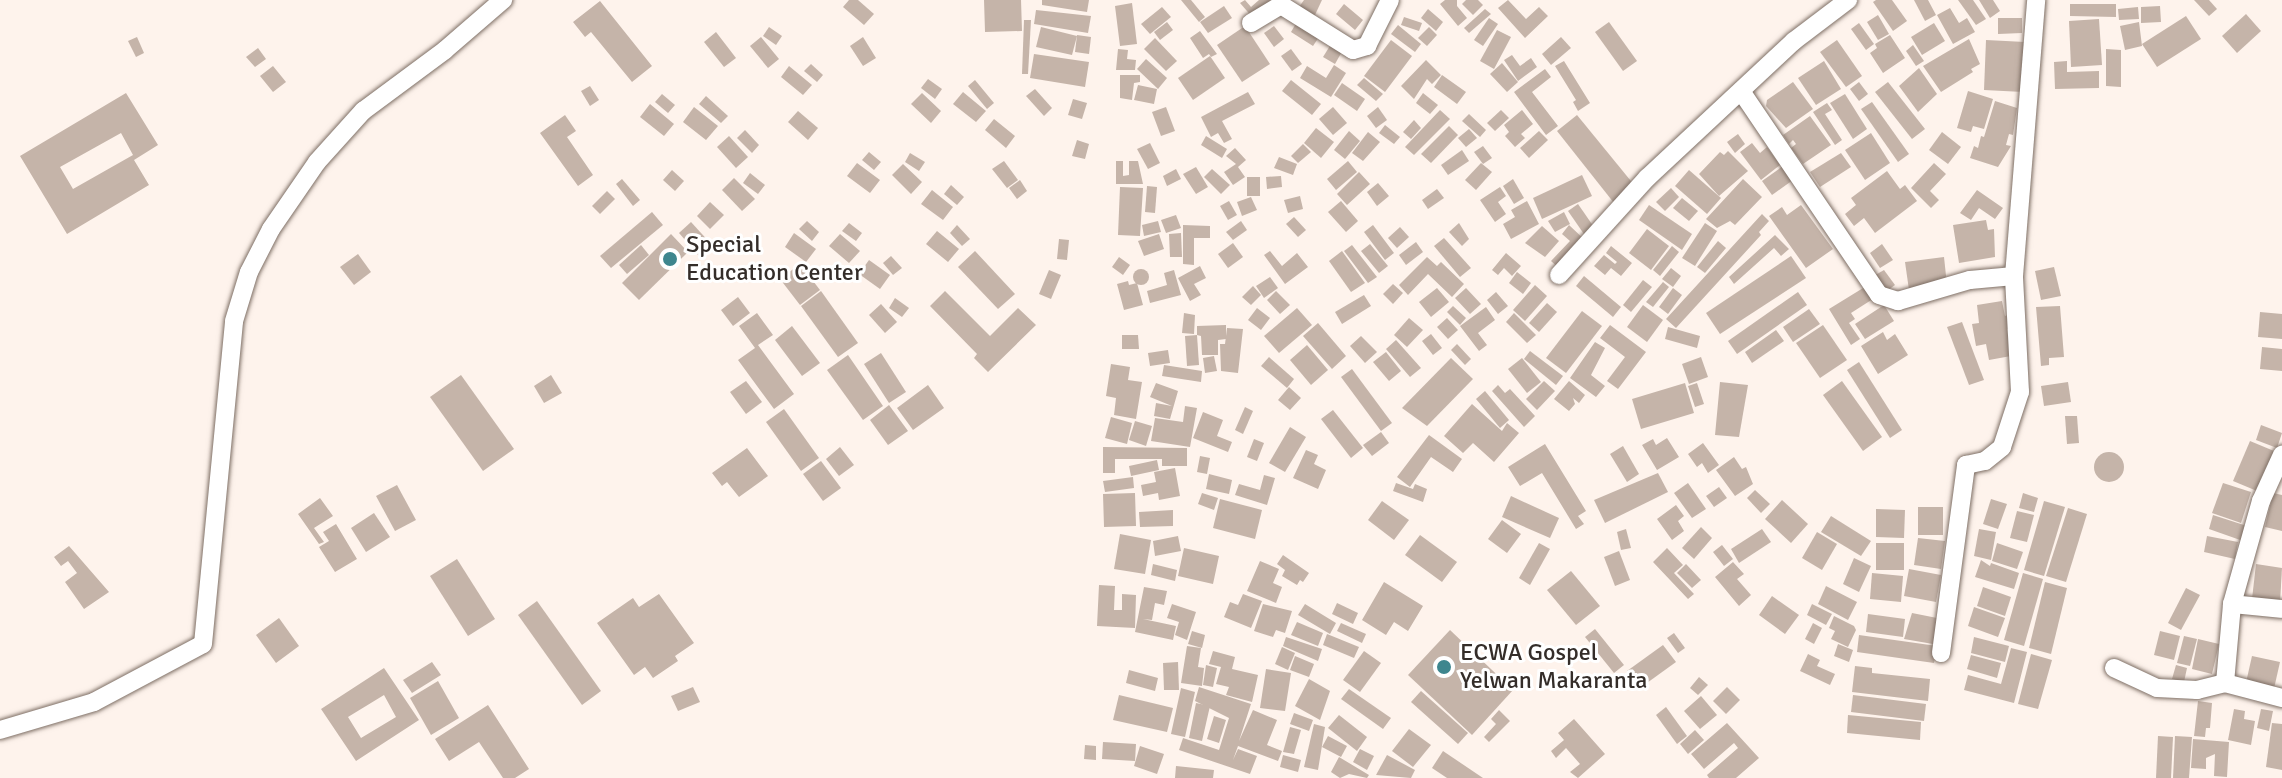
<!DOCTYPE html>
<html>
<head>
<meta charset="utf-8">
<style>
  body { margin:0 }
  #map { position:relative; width:2282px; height:778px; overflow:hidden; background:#fef3ec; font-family:Signika,sans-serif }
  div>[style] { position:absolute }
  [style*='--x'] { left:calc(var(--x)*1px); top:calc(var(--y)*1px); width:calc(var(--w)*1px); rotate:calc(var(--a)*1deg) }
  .building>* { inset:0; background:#c5b4a9 }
  .round { border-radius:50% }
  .roads { filter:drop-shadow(0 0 2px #7d6e64) drop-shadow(0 0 2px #7d6e64) }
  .street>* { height:18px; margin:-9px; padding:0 9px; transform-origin:9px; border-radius:9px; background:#fff }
  .dots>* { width:22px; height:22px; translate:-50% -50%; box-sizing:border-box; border:4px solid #fff; border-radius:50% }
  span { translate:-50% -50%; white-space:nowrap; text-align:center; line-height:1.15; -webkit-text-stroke:6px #fff; paint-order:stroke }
  .poi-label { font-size:24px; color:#342d29 }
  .left { translate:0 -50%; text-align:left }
</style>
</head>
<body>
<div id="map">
  <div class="building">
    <div style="clip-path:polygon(849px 0,858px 0,874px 14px,864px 25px,843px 7px)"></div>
    <div style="clip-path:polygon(984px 0,1021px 0,1022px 31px,985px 32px)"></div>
    <div style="clip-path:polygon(1042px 0,1089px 0,1087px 12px,1042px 5px)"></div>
    <div style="clip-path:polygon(1181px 0,1191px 0,1205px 17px,1199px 22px)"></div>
    <div style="clip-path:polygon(1245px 0,1251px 7px,1259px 0,1274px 0,1254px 19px,1240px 3px)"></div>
    <div style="clip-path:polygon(1304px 0,1322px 0,1314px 17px,1299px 7px)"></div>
    <div style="clip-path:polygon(1445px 0,1457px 0,1457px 6px,1467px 18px,1458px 26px,1440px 4px)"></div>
    <div style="clip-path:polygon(1466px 0,1478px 0,1483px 5px,1473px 15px,1462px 4px)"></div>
    <div style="clip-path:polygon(1508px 0,1526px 19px,1539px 7px,1548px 16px,1525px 38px,1498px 8px)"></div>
    <div style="clip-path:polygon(1876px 0,1892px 0,1907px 21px,1893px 31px,1873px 2px)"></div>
    <div style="clip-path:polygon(1914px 0,1928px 0,1936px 15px,1925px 21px)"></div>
    <div style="clip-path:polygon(1958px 0,1973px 0,1986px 19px,1976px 25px)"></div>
    <div style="clip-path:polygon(1979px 0,1993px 0,2000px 11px,1990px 18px)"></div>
    <div style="clip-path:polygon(2194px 0,2209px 0,2217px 9px,2209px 16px)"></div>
    <div style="clip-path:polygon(600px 1px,652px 66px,632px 82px,591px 32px,585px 37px,573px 22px)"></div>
    <div style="clip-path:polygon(1132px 3px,1137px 44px,1120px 46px,1115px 6px)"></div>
    <div style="clip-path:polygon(1344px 4px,1363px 20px,1355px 30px,1336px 14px)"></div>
    <div style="clip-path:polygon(2070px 4px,2116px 4px,2116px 17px,2070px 16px)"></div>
    <div style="clip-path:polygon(1224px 6px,1232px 18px,1208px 33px,1200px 22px)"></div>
    <div style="clip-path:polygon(2160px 6px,2161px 22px,2141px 23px,2141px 7px)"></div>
    <div style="clip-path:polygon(1162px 7px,1171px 17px,1150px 34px,1141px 24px)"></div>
    <div style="clip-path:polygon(2138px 7px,2139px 19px,2119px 20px,2118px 9px)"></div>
    <div style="clip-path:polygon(1950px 8px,1959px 23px,1967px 18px,1975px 32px,1953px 44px,1937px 15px)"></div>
    <div style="clip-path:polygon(1428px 9px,1443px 22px,1436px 31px,1421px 18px)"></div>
    <div style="clip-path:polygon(1485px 9px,1491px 14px,1469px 33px,1464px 28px)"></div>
    <div style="clip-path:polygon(1036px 10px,1091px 16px,1088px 33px,1034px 24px)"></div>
    <div style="clip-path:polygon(2246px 14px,2261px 31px,2237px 53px,2222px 36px)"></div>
    <div style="clip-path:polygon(1878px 15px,1889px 34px,1878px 40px,1867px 22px)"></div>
    <div style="clip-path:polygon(2186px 16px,2201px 39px,2157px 67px,2142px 44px)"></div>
    <div style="clip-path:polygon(1404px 17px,1422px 23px,1419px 31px,1401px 25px)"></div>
    <div style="clip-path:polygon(1489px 18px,1498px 24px,1483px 46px,1474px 40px)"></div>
    <div style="clip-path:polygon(1998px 18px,2022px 18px,2022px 33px,1998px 34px)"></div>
    <div style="clip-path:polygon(2099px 19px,2102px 65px,2071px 67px,2069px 21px)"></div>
    <div style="clip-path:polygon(1024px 20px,1031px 20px,1028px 74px,1022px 74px)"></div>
    <div style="clip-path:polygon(1298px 20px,1321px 34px,1313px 46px,1291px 32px)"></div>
    <div style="clip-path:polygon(1167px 22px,1173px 30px,1160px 40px,1154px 32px)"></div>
    <div style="clip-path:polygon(1609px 22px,1637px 61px,1623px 71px,1595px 32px)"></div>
    <div style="clip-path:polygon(2139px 22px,2142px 46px,2125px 50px,2120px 26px)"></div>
    <div style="clip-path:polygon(1859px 23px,1874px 44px,1866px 50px,1851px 29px)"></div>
    <div style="clip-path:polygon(1934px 23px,1945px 41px,1922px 55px,1911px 37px)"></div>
    <div style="clip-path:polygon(1398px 25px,1421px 44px,1415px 52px,1391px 34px)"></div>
    <div style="clip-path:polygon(1245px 26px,1270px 64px,1242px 82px,1217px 45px)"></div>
    <div style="clip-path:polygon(1274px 26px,1284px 39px,1274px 47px,1264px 33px)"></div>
    <div style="clip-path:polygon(769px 27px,782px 36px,776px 45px,763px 36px)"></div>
    <div style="clip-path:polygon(1041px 27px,1077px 36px,1072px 55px,1036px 47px)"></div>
    <div style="clip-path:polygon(1429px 27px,1437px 35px,1427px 46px,1418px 38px)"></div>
    <div style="clip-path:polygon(1497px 30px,1511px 37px,1494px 69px,1480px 61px)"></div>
    <div style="clip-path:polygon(1200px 31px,1217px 54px,1211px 57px,1209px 54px,1203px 58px,1190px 38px)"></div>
    <div style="clip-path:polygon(716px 32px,736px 58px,724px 67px,704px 42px)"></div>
    <div style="clip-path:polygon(1077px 35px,1091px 37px,1089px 54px,1075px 52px)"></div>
    <div style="clip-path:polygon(1890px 35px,1905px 58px,1883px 73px,1870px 53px,1877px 48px,1875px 44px)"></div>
    <div style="clip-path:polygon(137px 37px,144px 53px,136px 57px,128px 41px)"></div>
    <div style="clip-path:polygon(761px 37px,779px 59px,768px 68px,750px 46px)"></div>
    <div style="clip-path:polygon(863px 37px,876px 58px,863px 66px,850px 46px)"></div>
    <div style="clip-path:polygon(1561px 37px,1571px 48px,1551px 65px,1542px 54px)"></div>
    <div style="clip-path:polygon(1155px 38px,1177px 61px,1166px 71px,1144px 49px)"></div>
    <div style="clip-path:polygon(1969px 39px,1980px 64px,1971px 69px,1973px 72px,1941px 92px,1923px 66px)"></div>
    <div style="clip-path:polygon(1391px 40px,1412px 56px,1385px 92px,1364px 76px)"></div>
    <div style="clip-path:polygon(1837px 40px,1862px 76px,1846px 87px,1820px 52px)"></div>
    <div style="clip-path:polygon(1986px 40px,2025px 42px,2023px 92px,1984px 90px)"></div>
    <div style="clip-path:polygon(1333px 41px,1344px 48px,1335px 64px,1323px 57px)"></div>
    <div style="clip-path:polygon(1913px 45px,1924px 61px,1916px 66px,1906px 51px)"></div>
    <div style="clip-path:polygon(258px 48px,266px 59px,255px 67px,246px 57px)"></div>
    <div style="clip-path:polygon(1118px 49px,1128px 50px,1127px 59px,1136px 60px,1135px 70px,1116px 70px)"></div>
    <div style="clip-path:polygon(1291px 49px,1302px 64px,1292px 71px,1281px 56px)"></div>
    <div style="clip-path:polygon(2106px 49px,2121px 50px,2121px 87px,2106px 86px)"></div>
    <div style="clip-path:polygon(1034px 54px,1089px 62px,1085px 87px,1030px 78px)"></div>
    <div style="clip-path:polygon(1512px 55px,1520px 66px,1531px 58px,1537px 67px,1518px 81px,1504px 60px)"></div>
    <div style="clip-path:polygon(1210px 56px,1225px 78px,1193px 100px,1178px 78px)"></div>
    <div style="clip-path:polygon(1146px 59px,1167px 78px,1158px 89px,1137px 69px)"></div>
    <div style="clip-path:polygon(1426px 60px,1441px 75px,1432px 84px,1427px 79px,1414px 99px,1401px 86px)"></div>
    <div style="clip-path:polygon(1564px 61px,1590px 103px,1578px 111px,1573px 102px,1576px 100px,1555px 66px)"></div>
    <div style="clip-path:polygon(1824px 61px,1841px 89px,1816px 105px,1798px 78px)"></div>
    <div style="clip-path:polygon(2067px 61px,2067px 72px,2099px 71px,2099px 88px,2055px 89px,2054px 62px)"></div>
    <div style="clip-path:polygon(1502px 63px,1518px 82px,1507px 92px,1490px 74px)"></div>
    <div style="clip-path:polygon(811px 64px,823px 75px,817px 82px,804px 71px)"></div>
    <div style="clip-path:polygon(1334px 65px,1346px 73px,1331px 97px,1300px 78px,1307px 66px,1326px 78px)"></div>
    <div style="clip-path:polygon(273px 66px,286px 82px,273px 92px,260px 76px)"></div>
    <div style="clip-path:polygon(789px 66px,812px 85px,803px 95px,781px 77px)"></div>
    <div style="clip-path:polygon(1919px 68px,1937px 94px,1918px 112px,1899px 86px)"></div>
    <div style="clip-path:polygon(1545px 69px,1551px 77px,1532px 92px,1558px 126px,1546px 135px,1514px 92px)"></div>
    <div style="clip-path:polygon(1120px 75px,1140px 75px,1140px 82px,1134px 83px,1132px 100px,1120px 98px)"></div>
    <div style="clip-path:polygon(1442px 75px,1466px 92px,1457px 104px,1434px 87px)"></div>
    <div style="clip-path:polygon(1364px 78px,1383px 94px,1376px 101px,1357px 85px)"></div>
    <div style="clip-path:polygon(928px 79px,942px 89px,935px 99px,921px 88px)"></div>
    <div style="clip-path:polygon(975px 80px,994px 103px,987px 109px,968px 86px)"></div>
    <div style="clip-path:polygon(1291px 80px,1321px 104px,1312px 115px,1282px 91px)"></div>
    <div style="clip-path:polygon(1793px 82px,1813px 109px,1786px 128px,1766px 106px,1767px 100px)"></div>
    <div style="clip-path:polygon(1859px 82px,1868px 94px,1859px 101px,1850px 89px)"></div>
    <div style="clip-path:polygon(1888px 82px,1925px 129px,1912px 139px,1875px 92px)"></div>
    <div style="clip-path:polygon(1342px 83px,1365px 99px,1357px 111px,1334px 95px)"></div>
    <div style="clip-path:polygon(1138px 85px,1157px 89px,1154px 104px,1134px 100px)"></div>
    <div style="clip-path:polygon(590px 86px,599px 100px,590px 106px,581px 91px)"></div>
    <div style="clip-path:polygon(1035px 89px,1052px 108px,1044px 116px,1026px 96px)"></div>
    <div style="clip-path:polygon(1968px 91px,1993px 99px,1984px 129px,1973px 126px,1971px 132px,1957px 128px)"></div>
    <div style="clip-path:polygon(963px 92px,986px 111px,976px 122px,953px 104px)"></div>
    <div style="clip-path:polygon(1248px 92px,1255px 104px,1222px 121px,1232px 139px,1224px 143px,1218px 133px,1211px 137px,1201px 117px)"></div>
    <div style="clip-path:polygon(evenodd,126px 93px,158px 145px,134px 160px,149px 185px,67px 234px,20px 156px,126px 93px,121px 133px,133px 155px,73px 189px,60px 167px,121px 133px)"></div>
    <div style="clip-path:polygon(922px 93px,941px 111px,931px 123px,911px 104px)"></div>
    <div style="clip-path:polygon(1423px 93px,1438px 105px,1430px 114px,1416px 103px)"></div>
    <div style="clip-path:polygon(662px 94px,675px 105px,668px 113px,655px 102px)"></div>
    <div style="clip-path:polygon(1845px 94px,1867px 129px,1853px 139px,1830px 103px)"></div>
    <div style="clip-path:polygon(706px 96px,728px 116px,721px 123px,699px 104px)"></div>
    <div style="clip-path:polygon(1073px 99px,1087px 103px,1082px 119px,1068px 115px)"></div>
    <div style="clip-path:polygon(1995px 101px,2017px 108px,2013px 135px,2009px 134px,2006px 145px,2011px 146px,1998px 167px,1970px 158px,1974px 146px,1978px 148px,1981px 136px,1984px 137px)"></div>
    <div style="clip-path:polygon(1872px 102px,1909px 154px,1898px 162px,1861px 109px)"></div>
    <div style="clip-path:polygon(1827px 103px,1832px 110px,1825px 114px,1842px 140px,1835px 145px,1813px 112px)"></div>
    <div style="clip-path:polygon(650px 104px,674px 124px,664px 136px,640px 117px)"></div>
    <div style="clip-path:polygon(694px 107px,718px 126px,706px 140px,683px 122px)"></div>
    <div style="clip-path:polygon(1166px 107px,1175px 131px,1161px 136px,1152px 112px)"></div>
    <div style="clip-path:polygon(1333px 107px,1347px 123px,1333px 135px,1319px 119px)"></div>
    <div style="clip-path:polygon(1378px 107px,1387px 120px,1376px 128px,1367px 116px)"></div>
    <div style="clip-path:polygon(1440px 110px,1450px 119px,1414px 155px,1405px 147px)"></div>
    <div style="clip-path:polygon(1501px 110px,1509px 118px,1495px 131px,1487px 123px)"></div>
    <div style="clip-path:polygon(1522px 110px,1533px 124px,1521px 134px,1525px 138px,1515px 147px,1505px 136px,1509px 132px,1504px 125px)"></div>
    <div style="clip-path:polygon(798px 111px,818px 128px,808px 140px,788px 122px)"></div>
    <div style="clip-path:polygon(1469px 114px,1486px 130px,1480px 137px,1462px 121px)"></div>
    <div style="clip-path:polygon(565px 115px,576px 131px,567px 137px,593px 175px,578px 186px,540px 133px)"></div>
    <div style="clip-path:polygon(1577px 115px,1635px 186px,1614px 203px,1557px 131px)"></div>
    <div style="clip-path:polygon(1810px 116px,1831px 145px,1803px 164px,1791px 148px,1796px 144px,1793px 140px,1789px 144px,1783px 135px)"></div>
    <div style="clip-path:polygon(994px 119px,1015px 136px,1006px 148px,985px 130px)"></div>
    <div style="clip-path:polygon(1414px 120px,1421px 128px,1411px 139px,1403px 132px)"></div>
    <div style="clip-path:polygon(1385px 125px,1400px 137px,1394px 144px,1379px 133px)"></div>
    <div style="clip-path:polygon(1449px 126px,1458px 135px,1431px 163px,1421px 154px)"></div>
    <div style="clip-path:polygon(1316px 128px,1334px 142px,1321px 158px,1304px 143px)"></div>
    <div style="clip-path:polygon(1469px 129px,1477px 138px,1466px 147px,1458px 138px)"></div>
    <div style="clip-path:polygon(745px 130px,759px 145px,752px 153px,737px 138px)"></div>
    <div style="clip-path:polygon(1349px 131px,1360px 141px,1345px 159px,1334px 150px)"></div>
    <div style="clip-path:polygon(1539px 131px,1548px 140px,1529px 158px,1520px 148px)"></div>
    <div style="clip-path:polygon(1368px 132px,1380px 142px,1363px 161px,1352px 153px)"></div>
    <div style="clip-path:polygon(1942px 132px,1961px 147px,1948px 164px,1929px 150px)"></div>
    <div style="clip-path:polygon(1871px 133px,1890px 163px,1865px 180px,1845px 150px)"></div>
    <div style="clip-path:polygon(1738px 134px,1745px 144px,1735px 153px,1727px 142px)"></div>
    <div style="clip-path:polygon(729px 136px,748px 157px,736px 168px,717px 147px)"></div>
    <div style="clip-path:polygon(1206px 136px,1227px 149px,1222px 158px,1201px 145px)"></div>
    <div style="clip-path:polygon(1077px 140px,1089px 144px,1085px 159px,1072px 156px)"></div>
    <div style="clip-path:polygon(1150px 143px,1160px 163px,1148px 169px,1137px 149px)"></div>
    <div style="clip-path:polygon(1752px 143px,1760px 153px,1767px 147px,1780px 165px,1761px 180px,1740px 152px)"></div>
    <div style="clip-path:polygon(1303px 144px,1311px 152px,1298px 163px,1291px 156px)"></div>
    <div style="clip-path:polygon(1483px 146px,1492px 158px,1483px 164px,1474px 152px)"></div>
    <div style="clip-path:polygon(1235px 148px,1246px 160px,1238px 167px,1245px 177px,1233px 185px,1224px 172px,1236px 164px,1226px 156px)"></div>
    <div style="clip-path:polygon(1462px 150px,1469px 161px,1448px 175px,1441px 165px)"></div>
    <div style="clip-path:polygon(1728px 151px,1748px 171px,1719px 196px,1699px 174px,1720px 152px,1724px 155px)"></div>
    <div style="clip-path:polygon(869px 152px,881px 162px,874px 170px,862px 160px)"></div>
    <div style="clip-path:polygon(910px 153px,925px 162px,919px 171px,905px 162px)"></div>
    <div style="clip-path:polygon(1841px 153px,1851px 167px,1820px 187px,1810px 172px)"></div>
    <div style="clip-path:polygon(1279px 157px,1297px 164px,1293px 175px,1274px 168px)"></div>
    <div style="clip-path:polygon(1004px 161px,1018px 180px,1007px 188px,992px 169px)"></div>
    <div style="clip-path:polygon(1116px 161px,1123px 161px,1123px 176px,1129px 175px,1129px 161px,1138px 161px,1143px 184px,1116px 184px)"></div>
    <div style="clip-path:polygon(1348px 161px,1357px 172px,1336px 190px,1327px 179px)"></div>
    <div style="clip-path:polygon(857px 163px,880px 180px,870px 193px,847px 176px)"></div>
    <div style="clip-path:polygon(1481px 163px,1492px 172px,1476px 190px,1465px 180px)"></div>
    <div style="clip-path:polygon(1934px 163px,1946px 174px,1930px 191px,1939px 200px,1931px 208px,1911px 188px)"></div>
    <div style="clip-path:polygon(903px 164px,922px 182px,911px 194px,892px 175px)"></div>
    <div style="clip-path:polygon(1783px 166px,1793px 180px,1772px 195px,1762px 181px)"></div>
    <div style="clip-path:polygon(1196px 167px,1208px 187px,1196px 194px,1183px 174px)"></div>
    <div style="clip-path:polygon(1176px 169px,1181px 179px,1167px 186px,1163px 176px)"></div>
    <div style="clip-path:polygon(1212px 169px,1230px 185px,1221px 194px,1204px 177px)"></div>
    <div style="clip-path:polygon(672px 170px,684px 181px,675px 191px,663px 180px)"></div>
    <div style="clip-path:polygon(1689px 170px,1721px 198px,1707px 214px,1675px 186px)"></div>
    <div style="clip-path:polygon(1887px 171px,1900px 189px,1905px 185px,1917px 201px,1875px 233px,1864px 218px,1854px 226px,1845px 214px,1856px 205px,1851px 198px)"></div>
    <div style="clip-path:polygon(1359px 172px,1370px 184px,1347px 205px,1337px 194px)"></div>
    <div style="clip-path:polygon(750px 173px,765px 185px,758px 194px,743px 183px)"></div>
    <div style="clip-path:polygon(1582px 175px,1592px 196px,1542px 219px,1533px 198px)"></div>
    <div style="clip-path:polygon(1281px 176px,1282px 187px,1267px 189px,1266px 177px)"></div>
    <div style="clip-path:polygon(1247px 177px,1260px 177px,1260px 196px,1247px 196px)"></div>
    <div style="clip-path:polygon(734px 178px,755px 199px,742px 211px,722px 190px)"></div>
    <div style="clip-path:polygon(622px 179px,640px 200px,633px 206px,616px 184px)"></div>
    <div style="clip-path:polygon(1513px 179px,1524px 198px,1514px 204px,1503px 186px)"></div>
    <div style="clip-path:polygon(1743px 179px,1762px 197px,1735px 225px,1730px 221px,1717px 228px,1706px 219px)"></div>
    <div style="clip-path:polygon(1020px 180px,1027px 191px,1017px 199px,1009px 188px)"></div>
    <div style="clip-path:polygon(1378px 183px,1389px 196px,1377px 206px,1367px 192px)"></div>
    <div style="clip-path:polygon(951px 185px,964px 197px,957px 205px,944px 194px)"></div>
    <div style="clip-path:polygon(1147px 186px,1157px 187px,1155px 213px,1145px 212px)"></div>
    <div style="clip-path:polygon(1120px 187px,1143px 188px,1140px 236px,1118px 235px)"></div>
    <div style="clip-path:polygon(1500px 187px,1506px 196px,1498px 202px,1506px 214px,1495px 222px,1480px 200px)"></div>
    <div style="clip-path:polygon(1671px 188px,1679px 197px,1665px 211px,1656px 202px)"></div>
    <div style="clip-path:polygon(1437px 189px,1444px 198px,1428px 209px,1422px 200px)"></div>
    <div style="clip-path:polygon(932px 190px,953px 207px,943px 220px,921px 204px)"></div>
    <div style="clip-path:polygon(1977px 190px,2003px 208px,1995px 219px,1979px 208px,1971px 220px,1960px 213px)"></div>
    <div style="clip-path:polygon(607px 191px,615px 199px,600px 214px,592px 206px)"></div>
    <div style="clip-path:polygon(1300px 196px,1303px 209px,1288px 213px,1284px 200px)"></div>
    <div style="clip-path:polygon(1251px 197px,1257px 210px,1242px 216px,1237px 202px)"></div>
    <div style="clip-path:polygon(1682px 198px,1698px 211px,1689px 221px,1673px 208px)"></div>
    <div style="clip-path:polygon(1229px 201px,1237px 215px,1228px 220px,1220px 206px)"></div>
    <div style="clip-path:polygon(1341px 201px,1358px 221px,1346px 232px,1328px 212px)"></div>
    <div style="clip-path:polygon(1527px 201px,1539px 224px,1511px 239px,1503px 224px,1515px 217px,1511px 210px)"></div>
    <div style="clip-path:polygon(710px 202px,724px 215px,710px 229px,697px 216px)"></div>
    <div style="clip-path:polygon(1578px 204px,1596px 230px,1586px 237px,1568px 211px)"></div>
    <div style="clip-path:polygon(1649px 205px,1692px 234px,1682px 250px,1639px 220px)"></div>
    <div style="clip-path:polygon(1801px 205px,1833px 249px,1806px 268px,1769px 216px,1782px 207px,1787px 215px)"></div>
    <div style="clip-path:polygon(652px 212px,663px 225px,611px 268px,600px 256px)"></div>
    <div style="clip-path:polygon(1564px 212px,1570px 224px,1555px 232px,1548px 221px)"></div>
    <div style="clip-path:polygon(1762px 214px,1769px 221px,1759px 232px,1761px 235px,1676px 328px,1666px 319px)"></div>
    <div style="clip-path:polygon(1176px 215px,1181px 228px,1166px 233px,1161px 220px)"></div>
    <div style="clip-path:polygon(1294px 217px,1306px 230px,1298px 237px,1286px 224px)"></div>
    <div style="clip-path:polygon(1986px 220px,1988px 230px,1994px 229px,1995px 257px,1959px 263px,1953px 225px)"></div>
    <div style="clip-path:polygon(807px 221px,819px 232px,812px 241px,799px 229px)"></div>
    <div style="clip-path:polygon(1158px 221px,1161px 232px,1144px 236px,1142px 225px)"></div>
    <div style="clip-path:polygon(1241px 221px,1247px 230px,1233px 240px,1226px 232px)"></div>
    <div style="clip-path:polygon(691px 222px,712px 245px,699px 256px,679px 233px)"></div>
    <div style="clip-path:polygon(849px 223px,862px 233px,856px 241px,842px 231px)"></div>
    <div style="clip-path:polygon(1459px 223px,1469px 239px,1462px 246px,1449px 232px)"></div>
    <div style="clip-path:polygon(1705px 223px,1717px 231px,1695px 266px,1682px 258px)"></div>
    <div style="clip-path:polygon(957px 225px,970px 239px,962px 246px,950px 233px)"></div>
    <div style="clip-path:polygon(1183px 225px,1210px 226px,1210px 238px,1194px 238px,1194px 265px,1183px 264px)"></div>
    <div style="clip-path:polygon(1373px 225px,1394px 253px,1385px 260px,1364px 232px)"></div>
    <div style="clip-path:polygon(1569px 225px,1587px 242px,1561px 270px,1551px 261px,1570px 241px,1562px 234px)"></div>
    <div style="clip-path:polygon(1542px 226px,1559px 241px,1545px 257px,1525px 243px)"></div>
    <div style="clip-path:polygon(1400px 227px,1409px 237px,1397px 248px,1388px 238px)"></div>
    <div style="clip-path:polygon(1647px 229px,1669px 246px,1651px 270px,1629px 253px)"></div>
    <div style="clip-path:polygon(937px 231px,959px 249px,948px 262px,926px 244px)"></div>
    <div style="clip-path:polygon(794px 233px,816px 249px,806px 262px,785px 247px)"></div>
    <div style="clip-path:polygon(1181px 233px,1182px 257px,1170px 257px,1169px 234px)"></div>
    <div style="clip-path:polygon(671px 234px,688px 252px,639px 300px,622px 283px)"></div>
    <div style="clip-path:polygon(840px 234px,860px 251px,849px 263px,829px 246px)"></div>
    <div style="clip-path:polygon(1159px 234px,1164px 249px,1144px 256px,1138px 241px)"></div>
    <div style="clip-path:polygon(1775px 235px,1789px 249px,1781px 256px,1774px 248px,1734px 284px,1729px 277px)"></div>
    <div style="clip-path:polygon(1444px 238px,1471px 268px,1460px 277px,1434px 246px)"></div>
    <div style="clip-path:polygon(1059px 239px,1069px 240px,1067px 260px,1057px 259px)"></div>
    <div style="clip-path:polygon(1718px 241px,1726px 248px,1705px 273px,1697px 267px)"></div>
    <div style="clip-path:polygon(1416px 242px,1423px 252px,1406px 265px,1399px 255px)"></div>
    <div style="clip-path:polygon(1233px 243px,1243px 257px,1228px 268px,1218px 254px)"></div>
    <div style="clip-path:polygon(1370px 244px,1388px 266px,1379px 273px,1361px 251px)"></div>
    <div style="clip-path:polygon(1882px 244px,1893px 260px,1880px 268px,1870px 253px)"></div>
    <div style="clip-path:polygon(641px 245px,649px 255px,627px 274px,619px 265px)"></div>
    <div style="clip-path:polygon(1352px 245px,1377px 277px,1368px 283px,1344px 251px)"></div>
    <div style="clip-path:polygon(1611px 246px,1632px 263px,1621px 276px,1611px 268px,1605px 275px,1594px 266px,1604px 255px,1615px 264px,1617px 262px,1606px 253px)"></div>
    <div style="clip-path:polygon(1672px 246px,1679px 252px,1660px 276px,1653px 270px)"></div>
    <div style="clip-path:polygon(975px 251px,1015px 294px,998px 309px,958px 267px)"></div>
    <div style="clip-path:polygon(1270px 251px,1282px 266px,1297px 253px,1308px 267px,1285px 284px,1264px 255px)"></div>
    <div style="clip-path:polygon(1342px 251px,1365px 283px,1351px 292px,1329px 261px)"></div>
    <div style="clip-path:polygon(1506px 253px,1521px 266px,1512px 276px,1504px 268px,1498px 275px,1492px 270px)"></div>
    <div style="clip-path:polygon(358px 254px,371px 272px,354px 285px,340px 267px)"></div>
    <div style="clip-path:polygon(891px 256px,902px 268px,893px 275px,883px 263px)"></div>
    <div style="clip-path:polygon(1791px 256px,1806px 278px,1720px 334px,1706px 313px)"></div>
    <div style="clip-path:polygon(1119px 257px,1130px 265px,1123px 275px,1112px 267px)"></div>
    <div style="clip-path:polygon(1427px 257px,1437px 266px,1441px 262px,1464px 284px,1452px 297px,1428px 274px,1408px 295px,1399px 285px)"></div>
    <div style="clip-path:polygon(1944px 257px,1947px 285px,1909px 290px,1905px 262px)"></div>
    <div style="clip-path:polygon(869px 260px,890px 275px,880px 289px,859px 274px)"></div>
    <div style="clip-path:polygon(800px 264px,820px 290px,800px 305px,780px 279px)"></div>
    <div style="clip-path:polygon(1200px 266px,1206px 278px,1194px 284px,1201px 295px,1190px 301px,1178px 278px)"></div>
    <div style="clip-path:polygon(2054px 267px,2061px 296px,2041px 300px,2035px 271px)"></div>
    <div style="clip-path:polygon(1671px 268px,1681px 276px,1673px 287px,1662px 279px)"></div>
    <div class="round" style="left:1133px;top:269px;width:16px;height:16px"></div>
    <div style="clip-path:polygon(1049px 270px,1061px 275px,1051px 299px,1039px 294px)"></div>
    <div style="clip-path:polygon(1174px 270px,1181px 295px,1150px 303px,1147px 291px,1167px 285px,1164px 273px)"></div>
    <div style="clip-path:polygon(1884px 270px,1895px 285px,1884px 293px,1872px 277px)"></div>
    <div style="clip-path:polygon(1517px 272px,1531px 283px,1523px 294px,1509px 283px)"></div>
    <div style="clip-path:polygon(1584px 276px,1621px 307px,1613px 317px,1576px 286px)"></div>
    <div style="clip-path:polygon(1270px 277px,1278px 288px,1264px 298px,1256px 286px)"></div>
    <div style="clip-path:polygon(1643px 280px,1652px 287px,1631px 312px,1623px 305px)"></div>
    <div style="clip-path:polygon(1128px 281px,1129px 285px,1137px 283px,1143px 305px,1124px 310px,1117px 284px)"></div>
    <div style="clip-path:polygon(1663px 282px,1669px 287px,1653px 307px,1646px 302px)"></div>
    <div style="clip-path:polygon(1393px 284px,1403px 293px,1393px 304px,1383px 294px)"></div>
    <div style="clip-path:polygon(1535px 285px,1547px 296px,1525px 321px,1513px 310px)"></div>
    <div style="clip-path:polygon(1868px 285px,1876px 297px,1851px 313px,1855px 319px,1849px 323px,1860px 339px,1851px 345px,1829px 309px)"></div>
    <div style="clip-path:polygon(1253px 286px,1261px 295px,1251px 305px,1242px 297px)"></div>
    <div style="clip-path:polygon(1437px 288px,1449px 302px,1431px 317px,1419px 302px)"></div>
    <div style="clip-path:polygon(1466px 288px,1481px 304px,1470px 314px,1455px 298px)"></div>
    <div style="clip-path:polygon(1673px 288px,1682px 295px,1668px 314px,1659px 307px)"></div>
    <div style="clip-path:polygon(821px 291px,858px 343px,838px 357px,801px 306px)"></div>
    <div style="clip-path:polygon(945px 291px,990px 336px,1018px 308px,1036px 325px,988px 372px,974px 358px,977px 354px,930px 306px)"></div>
    <div style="clip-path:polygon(1276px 291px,1290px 305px,1280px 314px,1267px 300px)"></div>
    <div style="clip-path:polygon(1496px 292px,1508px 306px,1498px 314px,1487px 300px)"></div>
    <div style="clip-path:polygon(1798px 292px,1807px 305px,1737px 354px,1728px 341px)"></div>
    <div style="clip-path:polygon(1364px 295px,1371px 306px,1342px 324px,1335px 312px)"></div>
    <div style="clip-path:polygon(738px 297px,750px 313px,733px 326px,721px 310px)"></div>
    <div style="clip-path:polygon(895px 298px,909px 308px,902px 317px,889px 308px)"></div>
    <div style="clip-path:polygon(2002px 301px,2005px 316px,2011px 314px,2013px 328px,2007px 329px,2011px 356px,1989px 360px,1986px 344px,1976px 346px,1972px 324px,1979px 323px,1977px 305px)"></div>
    <div style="clip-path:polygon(1547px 303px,1557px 312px,1539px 332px,1529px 323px)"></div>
    <div style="clip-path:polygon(881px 304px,897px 322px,885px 333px,869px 315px)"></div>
    <div style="clip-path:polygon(1643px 305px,1663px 320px,1647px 342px,1627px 327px)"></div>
    <div style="clip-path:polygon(1884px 305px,1894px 321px,1865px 339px,1855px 324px)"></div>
    <div style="clip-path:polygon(1453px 306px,1466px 318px,1460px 325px,1447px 312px)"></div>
    <div style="clip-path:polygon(2060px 306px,2064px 357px,2049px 358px,2049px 365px,2041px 366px,2036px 307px)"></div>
    <div style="clip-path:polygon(1486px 307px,1495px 320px,1478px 333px,1487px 345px,1479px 351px,1460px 326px)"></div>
    <div style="clip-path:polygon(1257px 308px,1270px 318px,1261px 330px,1248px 320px)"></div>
    <div style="clip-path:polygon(1297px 308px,1312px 325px,1279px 353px,1264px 336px)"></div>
    <div style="clip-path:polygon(1809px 309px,1820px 324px,1793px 342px,1783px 327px)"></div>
    <div style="clip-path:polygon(1582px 311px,1602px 326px,1566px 373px,1546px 358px)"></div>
    <div style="clip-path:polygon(2260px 312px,2282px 314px,2282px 339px,2258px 337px)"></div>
    <div style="clip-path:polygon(757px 313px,773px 335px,758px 345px,794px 394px,774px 409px,738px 360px,755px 348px,739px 326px)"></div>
    <div style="clip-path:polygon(1184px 313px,1195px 315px,1194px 334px,1182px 333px)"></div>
    <div style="clip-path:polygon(1514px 313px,1536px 335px,1527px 343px,1506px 322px)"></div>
    <div style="clip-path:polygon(1409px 318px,1423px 330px,1407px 347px,1394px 335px)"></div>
    <div style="clip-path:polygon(1447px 318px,1458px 330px,1448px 339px,1437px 327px)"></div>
    <div style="clip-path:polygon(1962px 322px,1984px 380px,1969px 385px,1947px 327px)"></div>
    <div style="clip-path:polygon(1318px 323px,1346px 356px,1332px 369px,1303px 336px)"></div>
    <div style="clip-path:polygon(1226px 325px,1226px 339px,1218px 340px,1218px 355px,1202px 355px,1201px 336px,1197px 335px,1197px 326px)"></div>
    <div style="clip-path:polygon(1610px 325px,1646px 352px,1618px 389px,1607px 381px,1625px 357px,1600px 338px)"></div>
    <div style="clip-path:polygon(1823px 325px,1847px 360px,1820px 378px,1796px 343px)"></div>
    <div style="clip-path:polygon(792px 326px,820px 363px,802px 376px,775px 340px)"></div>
    <div style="clip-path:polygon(1668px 327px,1700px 336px,1697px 348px,1665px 339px)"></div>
    <div style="clip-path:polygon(1227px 328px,1243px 329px,1238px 373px,1221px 371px,1220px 344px,1225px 344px)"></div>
    <div style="clip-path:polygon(1776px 330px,1784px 341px,1752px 363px,1745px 352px)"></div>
    <div style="clip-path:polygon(1883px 332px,1887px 340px,1895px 334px,1908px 355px,1878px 374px,1861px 346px)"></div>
    <div style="clip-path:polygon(1431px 334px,1442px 348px,1433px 355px,1422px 341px)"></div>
    <div style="clip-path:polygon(1122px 335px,1138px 335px,1139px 349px,1122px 349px)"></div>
    <div style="clip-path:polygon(1197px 335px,1199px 365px,1187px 366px,1185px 336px)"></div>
    <div style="clip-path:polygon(1361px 336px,1377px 352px,1365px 363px,1350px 346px)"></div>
    <div style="clip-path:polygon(1396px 340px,1421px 368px,1410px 377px,1386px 349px)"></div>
    <div style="clip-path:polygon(1595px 342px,1605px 348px,1591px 375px,1605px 386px,1596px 397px,1570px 378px)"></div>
    <div style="clip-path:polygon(1457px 344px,1471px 359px,1465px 365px,1451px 350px)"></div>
    <div style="clip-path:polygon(1307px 345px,1328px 370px,1311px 385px,1290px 360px)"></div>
    <div style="clip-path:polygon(2262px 347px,2282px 349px,2282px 371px,2260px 369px)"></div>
    <div style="clip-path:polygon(1168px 350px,1170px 363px,1150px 366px,1148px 353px)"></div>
    <div style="clip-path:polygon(1530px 351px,1563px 376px,1556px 385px,1524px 359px)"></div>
    <div style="clip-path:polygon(1386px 352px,1401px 371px,1389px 381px,1373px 362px)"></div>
    <div style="clip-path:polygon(881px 353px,906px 392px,889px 403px,864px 364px)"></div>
    <div style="clip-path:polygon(848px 355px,883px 406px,863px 420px,827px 370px)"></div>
    <div style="clip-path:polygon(1214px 356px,1217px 371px,1205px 373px,1203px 358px)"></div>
    <div style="clip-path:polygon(1269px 357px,1294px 379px,1287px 388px,1261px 366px)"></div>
    <div style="clip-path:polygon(1701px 357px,1708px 377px,1689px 384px,1682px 364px)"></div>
    <div style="clip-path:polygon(1451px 358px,1473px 379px,1427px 426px,1402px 408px)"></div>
    <div style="clip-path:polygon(1522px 358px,1541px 382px,1527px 393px,1508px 369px)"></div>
    <div style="clip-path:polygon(1859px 362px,1902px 430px,1890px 438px,1847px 370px)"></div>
    <div style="clip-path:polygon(1111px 364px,1130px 367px,1128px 380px,1142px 382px,1136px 419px,1114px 415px,1116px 398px,1106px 396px)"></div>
    <div style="clip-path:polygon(1164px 365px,1202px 371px,1201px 382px,1162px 376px)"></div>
    <div style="clip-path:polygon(1352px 369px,1392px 423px,1381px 431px,1341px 377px)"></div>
    <div style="clip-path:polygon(461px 375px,514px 449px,483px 471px,430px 397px)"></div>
    <div style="clip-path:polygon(551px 375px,562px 393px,544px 403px,534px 386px)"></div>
    <div style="clip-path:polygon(746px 381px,762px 402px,746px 414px,730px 392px)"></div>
    <div style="clip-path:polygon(1544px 381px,1555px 391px,1537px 410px,1526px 399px)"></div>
    <div style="clip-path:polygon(1569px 381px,1585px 395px,1579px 403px,1573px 398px,1575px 404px,1569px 411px,1554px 399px)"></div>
    <div style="clip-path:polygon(1842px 381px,1882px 437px,1863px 451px,1823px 395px)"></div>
    <div style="clip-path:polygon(1720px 382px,1748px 385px,1739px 437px,1715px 435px)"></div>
    <div style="clip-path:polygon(2068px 382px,2071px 402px,2044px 406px,2041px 386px)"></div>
    <div style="clip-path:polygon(1156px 383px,1178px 391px,1170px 419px,1154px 416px,1156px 403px,1172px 406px,1150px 397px)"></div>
    <div style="clip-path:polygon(1685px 383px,1694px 413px,1641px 429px,1632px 399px)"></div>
    <div style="clip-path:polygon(1697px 383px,1704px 404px,1695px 407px,1688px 386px)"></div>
    <div style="clip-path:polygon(928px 385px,944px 408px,913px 430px,897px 408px)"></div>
    <div style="clip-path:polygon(1498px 385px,1505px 393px,1510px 389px,1535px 416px,1524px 427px,1492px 391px)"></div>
    <div style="clip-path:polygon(1289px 387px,1301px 398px,1290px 410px,1278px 400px)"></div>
    <div style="clip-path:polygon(1485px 391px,1509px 420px,1500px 428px,1476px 399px)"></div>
    <div style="clip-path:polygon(1472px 404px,1502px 431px,1507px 423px,1519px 433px,1494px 462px,1473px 443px,1463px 453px,1444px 436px)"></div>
    <div style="clip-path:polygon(889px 405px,908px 431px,888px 445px,870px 420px)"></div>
    <div style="clip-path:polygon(1185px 406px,1197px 408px,1190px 447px,1151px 441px,1155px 418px,1183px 422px)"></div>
    <div style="clip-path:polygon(1245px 407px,1253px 411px,1243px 434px,1235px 430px)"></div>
    <div style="clip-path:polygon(784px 409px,819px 458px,801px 471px,766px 422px)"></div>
    <div style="clip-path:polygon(1333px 410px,1363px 448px,1351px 458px,1321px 419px)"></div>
    <div style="clip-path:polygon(1203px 412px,1223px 420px,1217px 436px,1232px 442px,1228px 452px,1193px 438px)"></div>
    <div style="clip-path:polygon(2065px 416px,2077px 416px,2079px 443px,2067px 444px)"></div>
    <div style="clip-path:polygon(1111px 417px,1132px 423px,1127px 444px,1105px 438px)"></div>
    <div style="clip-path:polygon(1135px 421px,1152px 426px,1146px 446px,1129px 440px)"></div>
    <div style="clip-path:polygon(2261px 425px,2282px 433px,2277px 448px,2256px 440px)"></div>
    <div style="clip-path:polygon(1290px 427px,1306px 437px,1285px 472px,1269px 463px)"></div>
    <div style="clip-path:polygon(1381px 432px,1389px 443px,1372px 456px,1363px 445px)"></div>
    <div style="clip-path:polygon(1429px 435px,1462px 459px,1453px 472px,1431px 457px,1410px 487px,1397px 477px)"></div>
    <div style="clip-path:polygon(1667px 438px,1679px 457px,1657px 470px,1642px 445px,1653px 439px,1656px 445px)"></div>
    <div style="clip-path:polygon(1254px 439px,1264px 443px,1257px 461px,1247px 457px)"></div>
    <div style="clip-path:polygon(2250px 441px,2274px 451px,2257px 491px,2233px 481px)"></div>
    <div style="clip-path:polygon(1703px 443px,1719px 465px,1708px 473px,1702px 463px,1697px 467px,1688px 454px)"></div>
    <div style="clip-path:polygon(1545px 444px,1586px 511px,1578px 516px,1584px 524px,1576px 529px,1542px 473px,1520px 486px,1508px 467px)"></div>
    <div style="clip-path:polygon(1623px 446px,1639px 474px,1627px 482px,1610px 454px)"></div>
    <div style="clip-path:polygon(840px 447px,854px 465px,839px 476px,826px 459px)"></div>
    <div style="clip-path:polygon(1103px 447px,1187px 448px,1187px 466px,1162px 466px,1162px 459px,1115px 459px,1115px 473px,1103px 473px)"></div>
    <div style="clip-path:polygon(747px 448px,768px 476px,739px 497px,727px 482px,722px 486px,712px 473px)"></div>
    <div style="clip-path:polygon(1306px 450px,1318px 455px,1314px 464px,1326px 470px,1318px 489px,1293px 478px)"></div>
    <div class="round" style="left:2094px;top:452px;width:30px;height:30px"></div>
    <div style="clip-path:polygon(1200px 456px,1210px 458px,1207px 474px,1197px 472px)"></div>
    <div style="clip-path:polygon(1734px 457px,1742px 469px,1746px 467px,1753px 484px,1735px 496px,1716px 470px)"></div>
    <div style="clip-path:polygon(1157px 460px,1159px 470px,1131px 476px,1129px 466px)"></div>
    <div style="clip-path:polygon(821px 461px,841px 488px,823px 501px,803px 474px)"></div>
    <div style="clip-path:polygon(1175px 468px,1180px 496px,1159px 500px,1158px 493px,1143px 496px,1141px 485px,1156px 482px,1154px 472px)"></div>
    <div style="clip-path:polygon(1658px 473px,1668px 492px,1605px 523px,1594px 500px)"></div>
    <div style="clip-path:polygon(1209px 474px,1232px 480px,1229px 494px,1206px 489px)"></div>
    <div style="clip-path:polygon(1264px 475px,1275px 478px,1267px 505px,1235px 495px,1239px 484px,1260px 490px)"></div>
    <div style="clip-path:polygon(1133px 477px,1134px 488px,1105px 492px,1103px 481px)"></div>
    <div style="clip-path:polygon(1396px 483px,1413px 489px,1415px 484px,1427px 489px,1423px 502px,1393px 491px)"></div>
    <div style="clip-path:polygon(1688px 483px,1706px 509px,1692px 518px,1674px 493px)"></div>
    <div style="clip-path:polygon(2223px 483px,2251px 492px,2241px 523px,2212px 513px)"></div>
    <div style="clip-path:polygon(397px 485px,416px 520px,395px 531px,376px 496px)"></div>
    <div style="clip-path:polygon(1719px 487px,1727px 498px,1714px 507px,1706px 496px)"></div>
    <div style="clip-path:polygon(1755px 490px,1770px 504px,1761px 513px,1747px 498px)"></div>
    <div style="clip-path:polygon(1135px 493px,1136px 526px,1104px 527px,1103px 494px)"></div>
    <div style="clip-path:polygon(1202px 493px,1218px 498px,1214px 510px,1198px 504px)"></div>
    <div style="clip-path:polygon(2023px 493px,2038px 498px,2034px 512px,2019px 508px)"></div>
    <div style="clip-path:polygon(2273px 493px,2282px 495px,2282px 531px,2265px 527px)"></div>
    <div style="clip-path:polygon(1511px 496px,1559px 518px,1550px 538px,1502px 517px)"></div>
    <div style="clip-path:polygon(320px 498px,333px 516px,314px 528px,324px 542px,319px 544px,298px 514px)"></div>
    <div style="clip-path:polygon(1220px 499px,1262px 510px,1255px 539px,1213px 528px)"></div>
    <div style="clip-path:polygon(1991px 499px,2007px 504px,1998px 529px,1983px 524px)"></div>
    <div style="clip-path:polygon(1782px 500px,1808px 524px,1791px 543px,1765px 519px)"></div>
    <div style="clip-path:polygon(1382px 501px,1409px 520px,1394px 540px,1368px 520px)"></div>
    <div style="clip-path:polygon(2044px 501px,2065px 507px,2044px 576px,2024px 570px)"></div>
    <div style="clip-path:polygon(1676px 505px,1684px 516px,1678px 521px,1684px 531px,1672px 540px,1657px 519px)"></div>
    <div style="clip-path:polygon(1918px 507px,1943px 507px,1943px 535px,1918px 535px)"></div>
    <div style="clip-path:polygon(2068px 508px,2087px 514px,2066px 582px,2046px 576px)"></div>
    <div style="clip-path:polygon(1876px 509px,1905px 510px,1904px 538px,1876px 537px)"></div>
    <div style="clip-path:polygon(1173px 510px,1173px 526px,1140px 527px,1139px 512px)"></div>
    <div style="clip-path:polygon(2017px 511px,2034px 515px,2027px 542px,2010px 538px)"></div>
    <div style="clip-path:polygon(374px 513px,390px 537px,366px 552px,351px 528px)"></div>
    <div style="clip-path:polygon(2213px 515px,2247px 526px,2243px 541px,2209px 529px)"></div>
    <div style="clip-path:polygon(1831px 516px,1871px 541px,1861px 556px,1821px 532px)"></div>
    <div style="clip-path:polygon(1502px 520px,1521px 534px,1507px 553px,1488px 539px)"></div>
    <div style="clip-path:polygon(336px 524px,357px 559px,335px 572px,319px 547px,329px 541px,323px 532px)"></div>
    <div style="clip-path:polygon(1701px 527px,1712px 538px,1694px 559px,1682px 548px)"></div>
    <div style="clip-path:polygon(1626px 529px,1631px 548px,1621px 550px,1617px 532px)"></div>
    <div style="clip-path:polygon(1762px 529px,1771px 542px,1739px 563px,1731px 549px)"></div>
    <div style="clip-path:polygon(1979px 529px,1996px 532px,1991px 560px,1974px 556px)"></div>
    <div style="clip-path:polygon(1817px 532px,1837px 544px,1822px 570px,1802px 558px)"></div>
    <div style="clip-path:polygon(1120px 534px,1151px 540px,1145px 574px,1114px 569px)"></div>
    <div style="clip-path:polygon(1420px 535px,1457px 562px,1442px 582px,1405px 555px)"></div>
    <div style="clip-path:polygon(1178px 536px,1181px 551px,1155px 556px,1153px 541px)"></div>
    <div style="clip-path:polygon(2207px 536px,2238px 542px,2235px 559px,2204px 552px)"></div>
    <div style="clip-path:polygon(1918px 538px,1945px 541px,1941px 569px,1914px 565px)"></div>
    <div style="clip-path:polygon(1539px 543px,1550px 549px,1530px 585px,1519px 578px)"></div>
    <div style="clip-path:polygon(1876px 543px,1904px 543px,1904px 570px,1876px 570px)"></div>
    <div style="clip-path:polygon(1997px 543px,2023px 552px,2017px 569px,1992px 561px)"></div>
    <div style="clip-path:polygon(1722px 545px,1733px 559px,1724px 566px,1713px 552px)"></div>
    <div style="clip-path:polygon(69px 546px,109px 592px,84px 609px,65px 582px,77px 573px,68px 561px,61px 566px,54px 557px)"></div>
    <div style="clip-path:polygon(1184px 548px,1219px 556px,1213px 584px,1178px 576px)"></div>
    <div style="clip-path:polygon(1667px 548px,1683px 565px,1674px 573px,1694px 594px,1688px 599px,1653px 562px)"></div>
    <div style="clip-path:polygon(1619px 551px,1630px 580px,1615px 586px,1604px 557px)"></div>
    <div style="clip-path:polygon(1283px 555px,1309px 573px,1303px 582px,1300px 580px,1297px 585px,1282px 576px,1285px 570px,1277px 564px)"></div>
    <div style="clip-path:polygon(1854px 558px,1871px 566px,1859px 592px,1843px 584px)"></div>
    <div style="clip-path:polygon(457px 559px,495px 619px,468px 636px,430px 576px)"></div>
    <div style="clip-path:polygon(1981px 560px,1990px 566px,1991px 563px,2019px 573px,2014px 589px,1975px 577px)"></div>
    <div style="clip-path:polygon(1260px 561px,1279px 569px,1273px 583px,1282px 587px,1276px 603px,1247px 591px)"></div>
    <div style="clip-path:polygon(1733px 562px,1744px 574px,1737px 579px,1751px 595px,1739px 606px,1715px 577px)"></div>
    <div style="clip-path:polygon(1153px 564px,1177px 570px,1175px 581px,1151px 575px)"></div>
    <div style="clip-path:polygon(1686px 564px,1701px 580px,1692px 588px,1677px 573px)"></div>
    <div style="clip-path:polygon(2256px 564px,2282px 568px,2280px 603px,2252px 599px)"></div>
    <div style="clip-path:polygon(1909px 569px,1941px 575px,1936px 602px,1904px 596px)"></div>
    <div style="clip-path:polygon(1571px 571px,1600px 606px,1576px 625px,1547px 590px)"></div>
    <div style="clip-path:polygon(1872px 573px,1903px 576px,1901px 602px,1870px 599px)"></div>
    <div style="clip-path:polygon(2023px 573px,2043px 579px,2024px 646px,2004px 640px)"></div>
    <div style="clip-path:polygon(1384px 582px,1423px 606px,1408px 631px,1394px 622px,1386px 635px,1362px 620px)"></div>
    <div style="clip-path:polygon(2045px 582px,2067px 588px,2051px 654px,2029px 648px)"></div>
    <div style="clip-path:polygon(1099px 585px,1115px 586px,1114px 610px,1122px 610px,1122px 594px,1136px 595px,1135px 628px,1097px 626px)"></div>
    <div style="clip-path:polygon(1826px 586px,1857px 602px,1848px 620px,1818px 604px)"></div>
    <div style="clip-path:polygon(1144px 587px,1167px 591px,1164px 605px,1155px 603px,1152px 620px,1143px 619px,1176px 626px,1173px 640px,1135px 632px)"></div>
    <div style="clip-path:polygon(1983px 587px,2011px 597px,2005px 616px,1977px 606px)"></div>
    <div style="clip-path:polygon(2186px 588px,2200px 595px,2181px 630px,2168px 623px)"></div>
    <div style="clip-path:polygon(659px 594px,694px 643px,675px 656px,678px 661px,653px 678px,645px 667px,634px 675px,597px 623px,633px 598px,639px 607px)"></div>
    <div style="clip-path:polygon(1243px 594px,1262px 601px,1251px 628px,1224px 617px,1230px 602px,1238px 605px)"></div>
    <div style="clip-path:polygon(1772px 596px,1799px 615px,1785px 634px,1759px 615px)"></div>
    <div style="clip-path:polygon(537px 601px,601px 691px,582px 705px,518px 615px)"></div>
    <div style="clip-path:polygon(1337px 603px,1358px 613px,1353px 624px,1332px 614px)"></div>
    <div style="clip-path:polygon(1172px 604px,1196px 612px,1187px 640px,1175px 635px,1179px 622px,1167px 618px)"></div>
    <div style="clip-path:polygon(1263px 604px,1292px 611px,1285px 633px,1276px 630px,1273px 637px,1254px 631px)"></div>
    <div style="clip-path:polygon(1305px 604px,1336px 623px,1330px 634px,1298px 615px)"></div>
    <div style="clip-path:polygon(1812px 604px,1832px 614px,1826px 625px,1807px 615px)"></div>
    <div style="clip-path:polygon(1974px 607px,2005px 618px,1998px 637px,1968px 626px)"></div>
    <div style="clip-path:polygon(1912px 613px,1937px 618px,1933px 644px,1904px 639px)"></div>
    <div style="clip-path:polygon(1868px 614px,1905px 619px,1903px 637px,1866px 632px)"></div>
    <div style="clip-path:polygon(1834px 616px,1854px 626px,1856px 630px,1848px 647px,1831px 639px,1835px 631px,1829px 628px)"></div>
    <div style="clip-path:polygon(279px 618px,299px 646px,276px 663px,256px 635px)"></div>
    <div style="clip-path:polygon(1297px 622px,1323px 633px,1318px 646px,1291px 635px)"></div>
    <div style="clip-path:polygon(1341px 623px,1366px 634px,1362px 643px,1337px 631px)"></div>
    <div style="clip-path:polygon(1813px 623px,1822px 628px,1814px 644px,1805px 639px)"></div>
    <div style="clip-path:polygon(1595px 629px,1624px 665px,1614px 673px,1585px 637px)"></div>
    <div style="clip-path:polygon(1450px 630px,1513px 690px,1472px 735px,1408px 675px)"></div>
    <div style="clip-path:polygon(1192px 631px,1205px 635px,1202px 648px,1188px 644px)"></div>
    <div style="clip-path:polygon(2160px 631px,2180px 636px,2174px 660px,2154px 655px)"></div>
    <div style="clip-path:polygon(1674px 633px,1685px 648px,1678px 653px,1667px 638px)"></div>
    <div style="clip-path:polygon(1327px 634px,1359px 647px,1354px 658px,1323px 645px)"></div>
    <div style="clip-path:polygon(1859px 635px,1937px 646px,1934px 663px,1857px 652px)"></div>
    <div style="clip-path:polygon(2184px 636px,2197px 639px,2190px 666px,2177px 663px)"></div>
    <div style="clip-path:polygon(1286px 637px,1322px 649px,1318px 661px,1283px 646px)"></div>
    <div style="clip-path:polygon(1974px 637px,2009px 646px,2005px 662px,1971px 653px)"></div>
    <div style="clip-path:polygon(2198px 639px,2219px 644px,2212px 674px,2192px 669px)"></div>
    <div style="clip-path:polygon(1838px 644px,1853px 650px,1849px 662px,1834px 656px)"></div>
    <div style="clip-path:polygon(1663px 645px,1676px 662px,1640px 688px,1627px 671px)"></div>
    <div style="clip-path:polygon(1187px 646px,1201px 648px,1198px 667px,1204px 668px,1202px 686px,1181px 683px)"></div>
    <div style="clip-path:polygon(1282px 647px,1295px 653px,1288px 670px,1275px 664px)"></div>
    <div style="clip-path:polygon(2011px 648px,2027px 652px,2014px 703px,1964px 690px,1968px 675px,2001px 684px)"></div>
    <div style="clip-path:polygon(1213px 651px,1235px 657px,1232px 669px,1258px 675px,1252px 702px,1226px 695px,1229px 687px,1216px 684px,1221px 667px,1209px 664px)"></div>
    <div style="clip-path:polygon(1364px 651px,1381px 663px,1360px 692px,1343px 680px)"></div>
    <div style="clip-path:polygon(1808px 654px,1820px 660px,1817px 666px,1835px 674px,1830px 685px,1800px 671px)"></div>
    <div style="clip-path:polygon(2031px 654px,2052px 660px,2038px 709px,2018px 704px)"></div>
    <div style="clip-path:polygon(1971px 655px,2001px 663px,1997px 678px,1967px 669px)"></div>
    <div style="clip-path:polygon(1295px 656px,1314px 664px,1309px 677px,1290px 670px)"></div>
    <div style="clip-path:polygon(2252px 656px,2280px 662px,2273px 693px,2245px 687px)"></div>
    <div style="clip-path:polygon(432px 662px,441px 675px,412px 693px,403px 680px)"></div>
    <div style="clip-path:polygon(1178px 662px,1179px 690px,1164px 690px,1163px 663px)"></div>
    <div style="clip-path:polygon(1206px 665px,1217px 668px,1213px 687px,1203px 685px)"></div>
    <div style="clip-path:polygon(2176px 665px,2187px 668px,2184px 682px,2172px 679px)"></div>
    <div style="clip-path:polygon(1855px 666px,1872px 668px,1872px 673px,1930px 679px,1928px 701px,1852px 692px)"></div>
    <div style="clip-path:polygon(evenodd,384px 668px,419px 720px,356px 761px,321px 709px,384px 668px,384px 695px,396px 717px,361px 738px,348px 717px,384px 695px)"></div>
    <div style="clip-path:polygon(1266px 669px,1291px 673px,1285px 711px,1260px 708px)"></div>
    <div style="clip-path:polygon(1129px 670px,1158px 678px,1155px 691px,1126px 683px)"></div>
    <div style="clip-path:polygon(1699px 677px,1708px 685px,1698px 695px,1690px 688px)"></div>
    <div style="clip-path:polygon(1309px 679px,1330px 691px,1320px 720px,1295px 706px)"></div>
    <div style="clip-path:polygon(438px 681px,459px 718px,431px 735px,410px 698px)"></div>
    <div style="clip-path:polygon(693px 687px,700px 702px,678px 711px,671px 696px)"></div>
    <div style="clip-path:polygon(1199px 687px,1251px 704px,1239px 741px,1253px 710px,1277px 720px,1267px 745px,1282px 751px,1278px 761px,1238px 746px,1233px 760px,1238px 749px,1257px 756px,1250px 774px,1179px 750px,1183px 738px,1219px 750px,1229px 718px,1195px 701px)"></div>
    <div style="clip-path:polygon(1727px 687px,1740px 700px,1726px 714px,1713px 701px)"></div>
    <div style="clip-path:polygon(1181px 688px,1195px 692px,1185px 737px,1171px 734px)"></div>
    <div style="clip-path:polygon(1349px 689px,1391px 718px,1383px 729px,1341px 699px)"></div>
    <div style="clip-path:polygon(1421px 691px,1468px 733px,1458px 744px,1411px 702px)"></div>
    <div style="clip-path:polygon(1119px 695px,1173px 708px,1167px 732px,1113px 720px)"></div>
    <div style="clip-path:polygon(1853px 695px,1926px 704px,1924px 721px,1851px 712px)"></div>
    <div style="clip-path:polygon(1701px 696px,1717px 715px,1700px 729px,1684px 711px)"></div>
    <div style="clip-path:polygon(2198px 701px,2212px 703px,2210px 728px,2206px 728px,2205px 737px,2194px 736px)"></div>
    <div style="clip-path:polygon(1196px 703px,1210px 706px,1202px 741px,1189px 738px)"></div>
    <div style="clip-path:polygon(488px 705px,529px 769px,515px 778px,503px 778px,479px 742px,449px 761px,435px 739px)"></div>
    <div style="clip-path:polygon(1666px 707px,1687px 736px,1677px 744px,1656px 715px)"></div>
    <div style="clip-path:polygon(2234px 709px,2245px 711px,2244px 719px,2255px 721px,2251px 745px,2228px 740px)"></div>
    <div style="clip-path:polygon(2261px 709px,2273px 711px,2269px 731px,2257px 728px)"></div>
    <div style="clip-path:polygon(1499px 710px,1510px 721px,1489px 742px,1484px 737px,1496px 724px,1491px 719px)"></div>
    <div style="clip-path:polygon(1294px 713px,1313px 720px,1309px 731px,1290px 724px)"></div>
    <div style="clip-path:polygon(1339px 715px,1367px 737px,1357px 751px,1328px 728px)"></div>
    <div style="clip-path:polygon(1848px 715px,1921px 722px,1920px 740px,1847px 733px)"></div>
    <div style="clip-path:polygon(1214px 716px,1226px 720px,1219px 743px,1207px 739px)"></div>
    <div style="clip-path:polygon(1574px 719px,1605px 754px,1578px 778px,1570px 772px,1580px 764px,1566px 748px,1556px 758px,1551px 751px,1564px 740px,1558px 733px)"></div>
    <div style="clip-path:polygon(1727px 723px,1759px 758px,1736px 778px,1709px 778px,1707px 775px,1738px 748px,1734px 743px,1704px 769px,1691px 754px)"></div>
    <div style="clip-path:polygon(2272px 723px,2282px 724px,2282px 770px,2266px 767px)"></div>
    <div style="clip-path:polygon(1314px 724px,1325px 727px,1318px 770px,1304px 767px)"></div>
    <div style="clip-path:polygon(1290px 727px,1301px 730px,1294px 754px,1283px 752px)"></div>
    <div style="clip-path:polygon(1409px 729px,1431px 745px,1413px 767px,1392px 751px)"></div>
    <div style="clip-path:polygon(1695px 730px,1704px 740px,1688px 754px,1680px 744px)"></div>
    <div style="clip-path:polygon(1328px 736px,1347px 746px,1341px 757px,1322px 747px)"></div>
    <div style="clip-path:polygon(2158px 736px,2173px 737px,2171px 778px,2156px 778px)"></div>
    <div style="clip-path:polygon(2175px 736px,2192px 737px,2189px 778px,2173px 778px)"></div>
    <div style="clip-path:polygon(2193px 739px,2229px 742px,2227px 777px,2214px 776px,2215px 754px,2206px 758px,2206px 769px,2191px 768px)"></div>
    <div style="clip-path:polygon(1103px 742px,1136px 744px,1135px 761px,1102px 759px)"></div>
    <div style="clip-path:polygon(1085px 745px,1096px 746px,1096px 760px,1084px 759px)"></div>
    <div style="clip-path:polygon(1140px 746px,1164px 754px,1157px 774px,1134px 766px)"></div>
    <div style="clip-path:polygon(1360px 749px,1374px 756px,1367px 770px,1353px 762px)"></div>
    <div style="clip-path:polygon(1443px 751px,1483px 778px,1447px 778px,1432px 768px)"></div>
    <div style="clip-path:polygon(1283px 755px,1301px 760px,1298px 772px,1280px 767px)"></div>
    <div style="clip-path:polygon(1387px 755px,1415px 770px,1411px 778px,1376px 775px)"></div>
    <div style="clip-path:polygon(1339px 757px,1369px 775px,1367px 778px,1349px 774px,1340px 778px,1331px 772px)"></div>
    <div style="clip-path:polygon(1176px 766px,1214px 770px,1213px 778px,1175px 778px)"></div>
  </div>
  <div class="roads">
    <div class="street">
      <div style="--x:1251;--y:23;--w:35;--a:-31"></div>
      <div style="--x:1281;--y:5;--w:85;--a:32"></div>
      <div style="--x:1353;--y:50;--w:15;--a:-16"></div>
      <div style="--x:1367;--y:46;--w:51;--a:-63.4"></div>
      <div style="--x:1741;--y:91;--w:246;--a:55.9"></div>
      <div style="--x:1879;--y:295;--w:20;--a:18"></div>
      <div style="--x:1898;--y:301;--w:75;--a:-16.3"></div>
      <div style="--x:1970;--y:280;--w:44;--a:-5.2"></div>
      <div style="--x:2014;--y:276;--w:277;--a:-85.4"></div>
      <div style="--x:1559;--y:275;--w:131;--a:-47.8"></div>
      <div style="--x:1647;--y:178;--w:201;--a:-43"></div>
      <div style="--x:1794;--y:41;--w:68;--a:-37.2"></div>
      <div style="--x:2232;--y:604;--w:50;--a:5.7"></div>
      <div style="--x:1941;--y:653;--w:190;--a:-82.4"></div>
      <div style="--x:1966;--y:465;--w:19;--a:-12"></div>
      <div style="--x:1985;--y:461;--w:22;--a:-39"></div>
      <div style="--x:2002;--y:447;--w:58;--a:-71.9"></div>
      <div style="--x:2020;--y:392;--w:116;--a:-93"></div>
      <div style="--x:2114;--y:668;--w:47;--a:24.9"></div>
      <div style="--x:2157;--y:688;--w:40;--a:2.9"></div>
      <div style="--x:2197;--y:690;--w:29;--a:-14"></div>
      <div style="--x:2225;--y:683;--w:59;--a:14.7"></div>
      <div style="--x:2225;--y:683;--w:79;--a:-84.9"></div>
      <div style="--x:2232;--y:604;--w:107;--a:-74.3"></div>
      <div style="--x:2261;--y:501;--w:51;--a:-65.5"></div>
      <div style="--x:0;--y:730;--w:98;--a:-16.6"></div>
      <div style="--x:94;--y:702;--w:123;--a:-28"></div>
      <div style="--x:203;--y:644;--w:324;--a:-84.5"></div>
      <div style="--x:234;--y:321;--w:51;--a:-73"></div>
      <div style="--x:249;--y:272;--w:48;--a:-62.9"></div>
      <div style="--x:271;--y:229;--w:81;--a:-55.5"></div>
      <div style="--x:317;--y:162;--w:69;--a:-48"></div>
      <div style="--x:363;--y:111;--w:102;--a:-36.6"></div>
      <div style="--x:445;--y:50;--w:77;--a:-40.8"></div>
    </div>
  </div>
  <div class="dots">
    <div style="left:670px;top:259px;background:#3e868e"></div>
    <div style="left:1444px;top:667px;background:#3e868e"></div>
  </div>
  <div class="poi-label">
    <span class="left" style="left:686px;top:259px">Special<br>Education Center</span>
    <span class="left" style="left:1460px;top:667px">ECWA Gospel<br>Yelwan Makaranta</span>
  </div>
</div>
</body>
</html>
